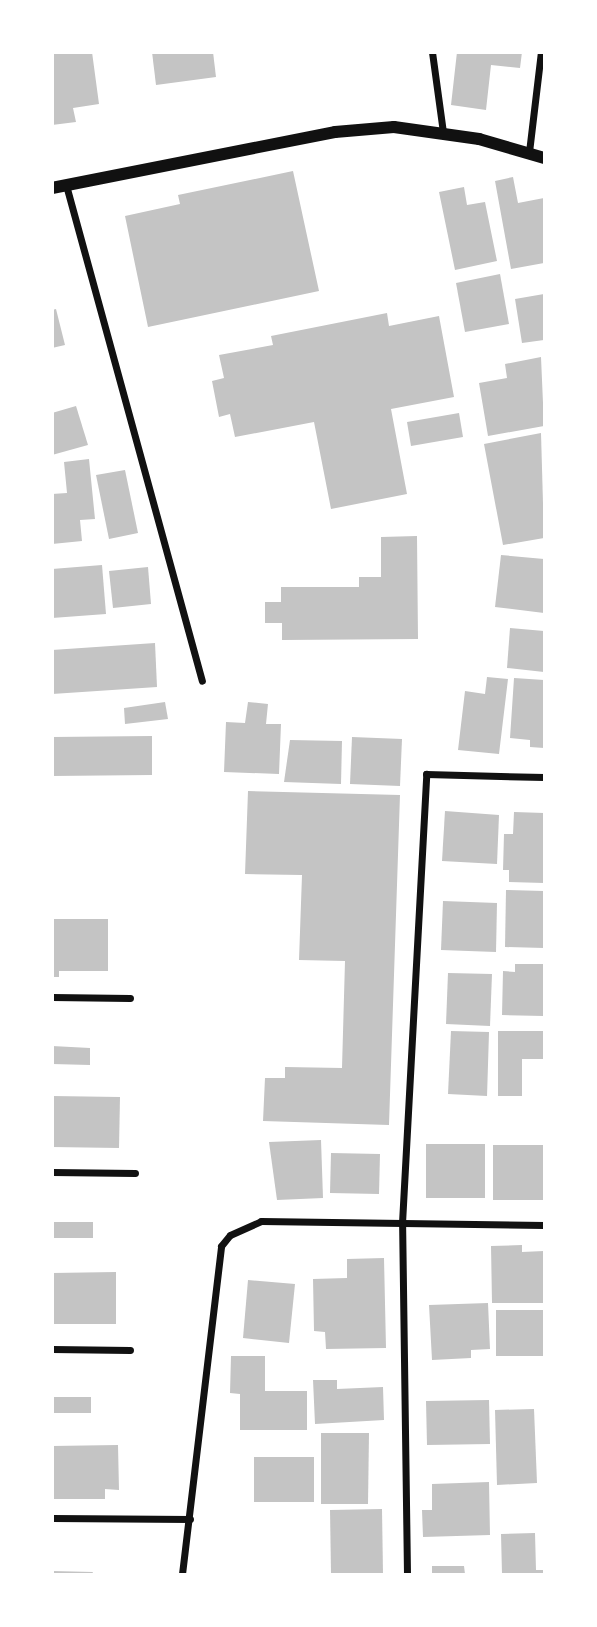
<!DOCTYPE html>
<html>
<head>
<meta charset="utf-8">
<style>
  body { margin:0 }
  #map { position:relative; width:597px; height:1627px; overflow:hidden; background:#fff; font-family:"DejaVu Sans",sans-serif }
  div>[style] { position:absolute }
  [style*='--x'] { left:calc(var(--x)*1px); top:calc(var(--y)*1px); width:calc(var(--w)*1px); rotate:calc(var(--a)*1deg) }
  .building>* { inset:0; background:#c4c4c4 }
  .minor>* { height:7px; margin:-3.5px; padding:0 3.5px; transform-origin:3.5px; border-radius:3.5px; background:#111 }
  .tertiary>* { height:12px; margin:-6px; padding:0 6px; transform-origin:6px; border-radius:6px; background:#111 }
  span { translate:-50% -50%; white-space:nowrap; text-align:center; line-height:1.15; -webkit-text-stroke:5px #fff; paint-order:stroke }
  .frame { position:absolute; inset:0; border:54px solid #fff; pointer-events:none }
</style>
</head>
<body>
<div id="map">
  <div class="building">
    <div style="clip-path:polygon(52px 52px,92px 52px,99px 104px,73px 108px,76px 122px,52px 125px)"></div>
    <div style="clip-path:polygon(152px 52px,213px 52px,216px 77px,156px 85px)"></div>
    <div style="clip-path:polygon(457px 52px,522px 52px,520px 68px,491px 65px,486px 110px,451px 105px)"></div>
    <div style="clip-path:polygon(293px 171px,319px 291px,148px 327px,125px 216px,180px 204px,178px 195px)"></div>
    <div style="clip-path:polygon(513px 177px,518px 203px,544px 198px,544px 263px,511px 269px,495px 181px)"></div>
    <div style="clip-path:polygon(464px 187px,467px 205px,485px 202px,497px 261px,455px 270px,439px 192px)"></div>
    <div style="clip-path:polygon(500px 274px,509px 324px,465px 332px,456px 283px)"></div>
    <div style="clip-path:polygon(544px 294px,544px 340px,522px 343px,515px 299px)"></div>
    <div style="clip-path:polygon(56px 309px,65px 345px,52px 348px,52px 310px)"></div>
    <div style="clip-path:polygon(387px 313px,389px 326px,439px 316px,454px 397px,391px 409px,407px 494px,331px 509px,314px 422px,235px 437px,230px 414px,219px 417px,212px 381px,224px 378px,219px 355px,273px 345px,271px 336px)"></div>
    <div style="clip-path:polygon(541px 357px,544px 426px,488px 436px,479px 383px,507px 378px,505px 364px)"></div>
    <div style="clip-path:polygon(76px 406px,88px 445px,52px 455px,52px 413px)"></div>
    <div style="clip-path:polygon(459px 413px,463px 437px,411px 446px,407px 422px)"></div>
    <div style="clip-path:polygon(541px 433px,544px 538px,503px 545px,484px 444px)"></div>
    <div style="clip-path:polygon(89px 459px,95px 519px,80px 520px,82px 541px,52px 544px,52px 494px,67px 493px,64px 462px)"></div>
    <div style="clip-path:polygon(125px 470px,138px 533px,109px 539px,96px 475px)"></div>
    <div style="clip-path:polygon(417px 536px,418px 639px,282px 640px,282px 623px,265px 623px,265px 602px,281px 602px,281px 587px,359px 587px,359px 577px,381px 577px,381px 537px)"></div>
    <div style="clip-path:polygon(501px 555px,544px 559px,544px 613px,495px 607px)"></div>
    <div style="clip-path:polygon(102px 565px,106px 614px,52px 618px,52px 569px)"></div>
    <div style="clip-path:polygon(148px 567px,151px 604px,113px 608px,109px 571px)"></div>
    <div style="clip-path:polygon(510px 628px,544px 631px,544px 672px,507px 668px)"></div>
    <div style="clip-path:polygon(155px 643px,157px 687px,52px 694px,52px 650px)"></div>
    <div style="clip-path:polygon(487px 677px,508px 679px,499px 754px,458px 750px,465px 691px,485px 694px)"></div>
    <div style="clip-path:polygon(514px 678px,544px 680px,544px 748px,530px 747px,530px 740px,510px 738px)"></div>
    <div style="clip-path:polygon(165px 702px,168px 719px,125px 724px,124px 708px)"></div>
    <div style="clip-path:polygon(248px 702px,268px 704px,266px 724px,281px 724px,279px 774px,224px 772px,226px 722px,245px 723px)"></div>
    <div style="clip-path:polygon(152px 736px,152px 775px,52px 776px,52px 737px)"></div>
    <div style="clip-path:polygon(352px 737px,402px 739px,400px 786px,350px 784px)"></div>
    <div style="clip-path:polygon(290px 740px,342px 741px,341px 784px,284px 782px)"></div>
    <div style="clip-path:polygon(248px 791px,400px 795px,389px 1125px,263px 1121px,265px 1078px,285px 1078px,285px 1067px,342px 1068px,345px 961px,299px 960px,302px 875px,245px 874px)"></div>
    <div style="clip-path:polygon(445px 811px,499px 815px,497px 864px,442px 861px)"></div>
    <div style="clip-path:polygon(514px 812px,544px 813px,544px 883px,509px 882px,509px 870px,503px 870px,504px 834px,513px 834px)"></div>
    <div style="clip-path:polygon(506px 890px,544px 891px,544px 948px,505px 947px)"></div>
    <div style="clip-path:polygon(443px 901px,497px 903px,496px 952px,441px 950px)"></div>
    <div style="clip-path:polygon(52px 919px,108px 919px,108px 971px,59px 971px,59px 977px,52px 977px)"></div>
    <div style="clip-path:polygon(515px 964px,544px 964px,544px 1016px,502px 1015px,503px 971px,515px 972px)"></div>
    <div style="clip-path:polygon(448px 973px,492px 974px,490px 1026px,446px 1024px)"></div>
    <div style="clip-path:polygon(451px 1031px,489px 1032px,487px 1096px,448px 1094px)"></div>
    <div style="clip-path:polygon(498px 1031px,544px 1031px,544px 1059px,522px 1059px,522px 1096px,498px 1096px)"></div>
    <div style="clip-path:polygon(52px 1046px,90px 1048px,90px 1065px,52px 1064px)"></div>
    <div style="clip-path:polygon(52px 1096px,120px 1097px,119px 1148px,52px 1147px)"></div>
    <div style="clip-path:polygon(321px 1140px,323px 1198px,277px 1200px,269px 1142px)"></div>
    <div style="clip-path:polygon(426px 1144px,485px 1144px,485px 1198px,426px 1198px)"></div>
    <div style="clip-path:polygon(493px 1145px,544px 1145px,544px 1200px,493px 1200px)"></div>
    <div style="clip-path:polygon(331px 1153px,380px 1154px,379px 1194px,330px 1193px)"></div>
    <div style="clip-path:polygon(52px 1222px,93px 1222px,93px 1238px,52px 1238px)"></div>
    <div style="clip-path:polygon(522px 1245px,522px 1252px,544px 1251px,544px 1303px,492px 1303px,491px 1246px)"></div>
    <div style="clip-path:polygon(384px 1258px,386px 1348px,326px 1349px,325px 1332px,314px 1331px,313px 1279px,347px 1278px,347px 1259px)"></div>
    <div style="clip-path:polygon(116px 1272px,116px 1324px,52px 1324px,52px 1273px)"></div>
    <div style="clip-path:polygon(248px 1280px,295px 1284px,289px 1343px,243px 1338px)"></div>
    <div style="clip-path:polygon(488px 1303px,490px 1349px,471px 1350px,471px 1358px,432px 1360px,429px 1305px)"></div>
    <div style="clip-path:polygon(496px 1310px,544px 1310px,544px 1356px,496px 1356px)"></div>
    <div style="clip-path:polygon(231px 1356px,265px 1356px,265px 1391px,307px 1391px,307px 1430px,240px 1430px,240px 1394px,230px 1393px)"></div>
    <div style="clip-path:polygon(313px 1380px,337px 1380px,337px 1389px,383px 1387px,384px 1420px,315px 1424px)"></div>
    <div style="clip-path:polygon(52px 1397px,91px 1397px,91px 1413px,52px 1413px)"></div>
    <div style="clip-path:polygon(489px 1400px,490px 1444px,427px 1445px,426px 1401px)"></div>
    <div style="clip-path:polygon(534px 1409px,537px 1483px,497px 1485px,495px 1410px)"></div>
    <div style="clip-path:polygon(321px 1433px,369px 1433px,368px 1504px,321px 1504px)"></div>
    <div style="clip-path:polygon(118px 1445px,119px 1490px,105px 1489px,105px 1499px,52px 1499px,52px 1446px)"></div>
    <div style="clip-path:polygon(254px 1457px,314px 1457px,314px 1502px,254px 1502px)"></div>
    <div style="clip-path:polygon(489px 1482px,490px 1535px,423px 1537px,422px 1510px,432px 1510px,432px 1484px)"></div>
    <div style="clip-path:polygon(382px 1509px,383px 1574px,331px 1574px,330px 1510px)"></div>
    <div style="clip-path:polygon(535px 1533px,536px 1570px,544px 1570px,544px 1574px,502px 1574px,501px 1534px)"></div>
    <div style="clip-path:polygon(432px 1566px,464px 1566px,465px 1574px,432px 1574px)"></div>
    <div style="clip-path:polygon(52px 1571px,93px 1572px,92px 1574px,52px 1574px)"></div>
  </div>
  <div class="minor">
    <div style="--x:432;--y:52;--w:81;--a:82.2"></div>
    <div style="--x:529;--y:152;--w:101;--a:-83.2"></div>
    <div style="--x:66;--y:185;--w:514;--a:74.67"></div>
    <div style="--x:52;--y:997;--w:78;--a:0.7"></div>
    <div style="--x:52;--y:1172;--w:83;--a:0.7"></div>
    <div style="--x:52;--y:1349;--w:78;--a:0.7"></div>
    <div style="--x:52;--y:1518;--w:138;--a:0.4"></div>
    <div style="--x:182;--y:1574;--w:330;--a:-83.2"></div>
    <div style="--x:221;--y:1246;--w:14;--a:-51"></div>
    <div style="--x:230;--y:1235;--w:34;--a:-24"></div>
    <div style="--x:261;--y:1221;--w:283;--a:0.8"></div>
    <div style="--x:407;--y:1574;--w:351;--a:-90.8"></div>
    <div style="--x:402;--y:1223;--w:450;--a:-86.9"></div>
    <div style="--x:426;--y:774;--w:118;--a:1.5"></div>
  </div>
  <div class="tertiary">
    <div style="--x:52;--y:188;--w:288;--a:-11.2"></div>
    <div style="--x:335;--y:132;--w:59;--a:-4.8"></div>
    <div style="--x:394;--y:127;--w:86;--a:8"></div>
    <div style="--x:479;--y:139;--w:68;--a:16.3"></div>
  </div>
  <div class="frame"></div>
</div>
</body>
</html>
